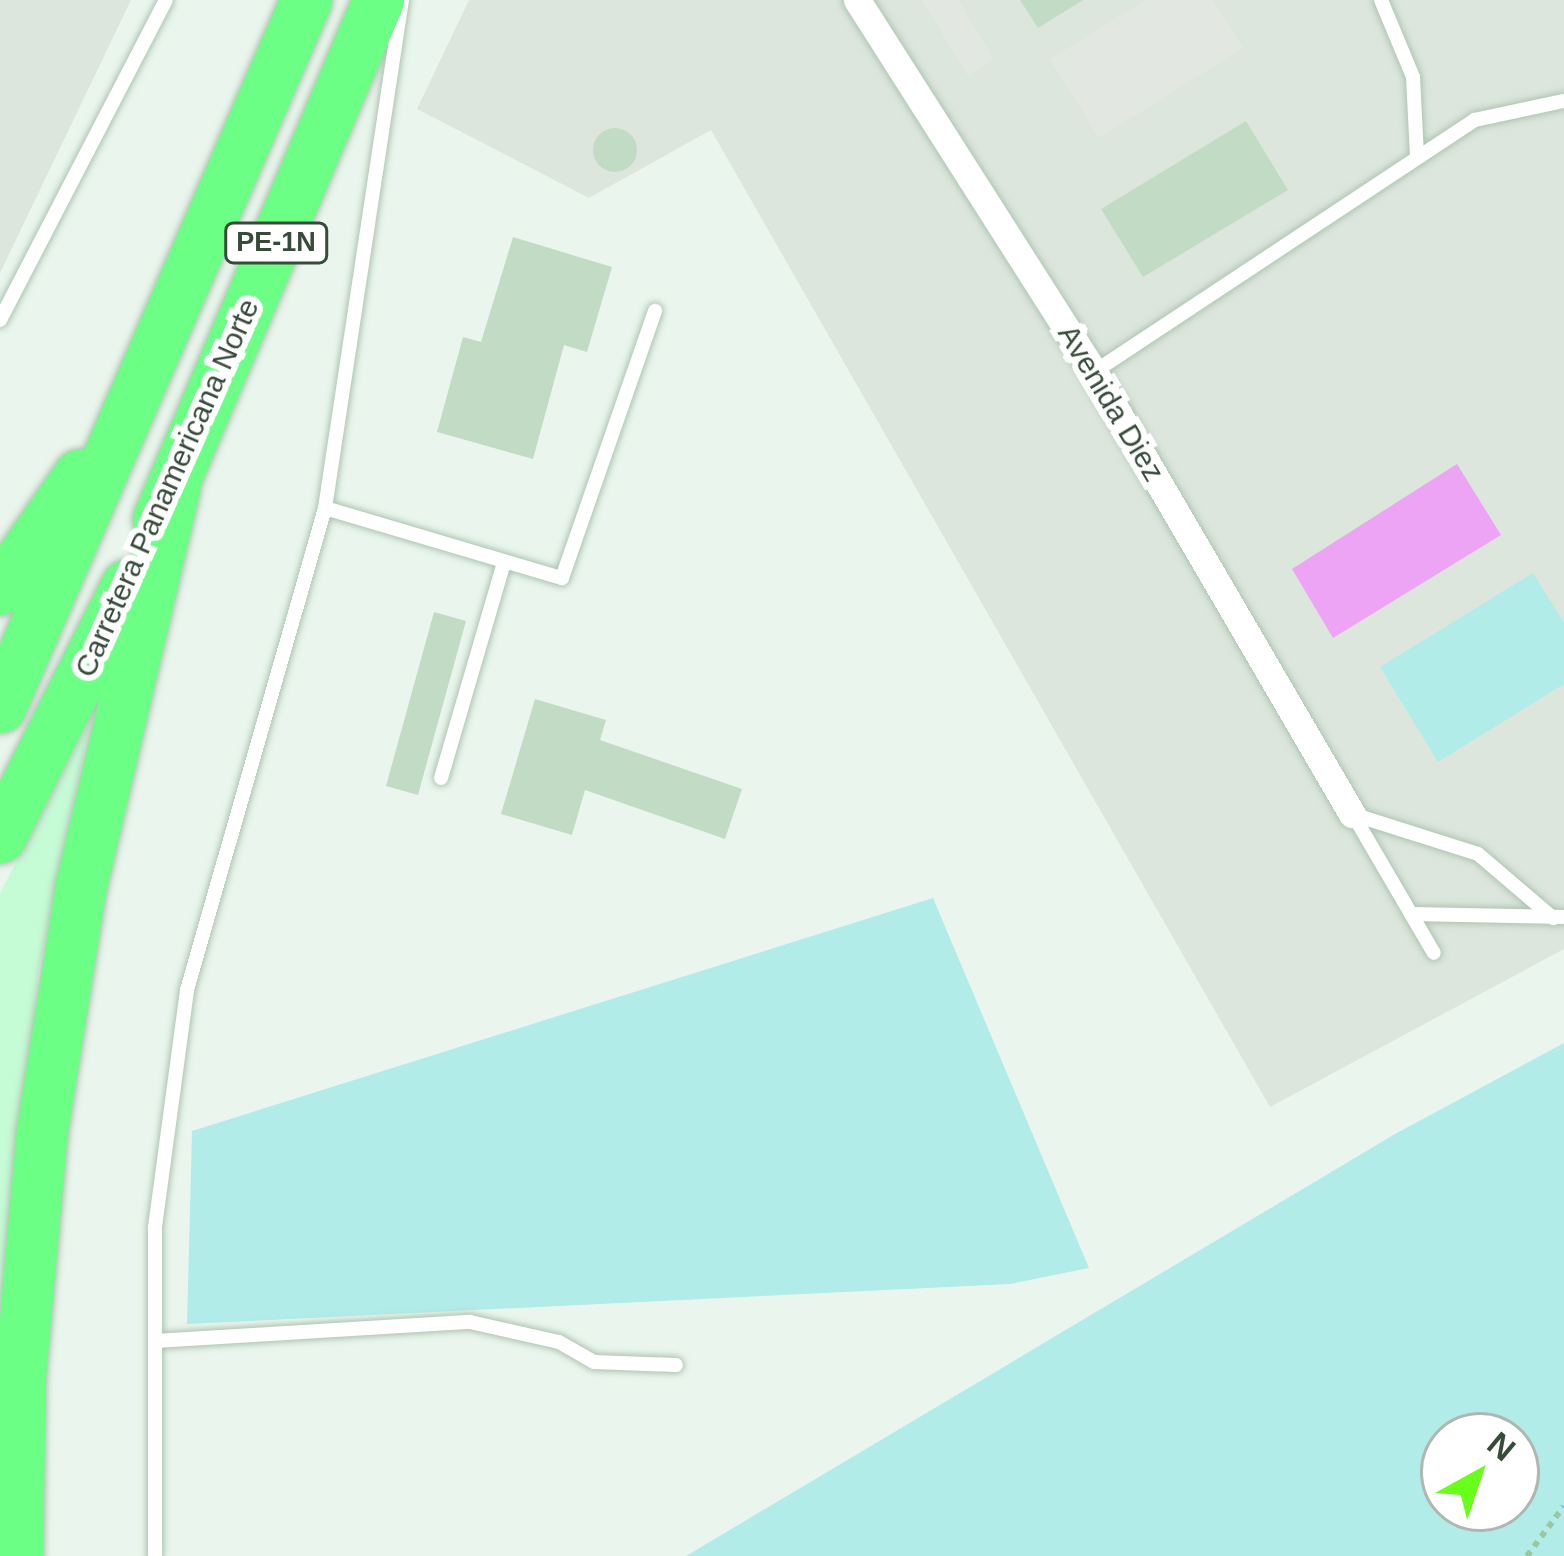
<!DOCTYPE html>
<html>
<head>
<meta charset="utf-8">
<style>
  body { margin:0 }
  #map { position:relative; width:1564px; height:1556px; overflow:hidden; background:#eaf6ed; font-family:Arial,sans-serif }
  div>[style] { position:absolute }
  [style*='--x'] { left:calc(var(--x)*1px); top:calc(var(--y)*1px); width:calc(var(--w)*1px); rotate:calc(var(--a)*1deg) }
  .industrial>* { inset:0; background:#dce6dc }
  .green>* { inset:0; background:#b1ece9 }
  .sand>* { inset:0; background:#c5fbd5 }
  .parking>* { inset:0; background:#e2e7e2 }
  .water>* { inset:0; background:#eea4f5 }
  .building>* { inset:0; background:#c2dbc5 }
  .round { border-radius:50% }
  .path>* { height:6px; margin-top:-3px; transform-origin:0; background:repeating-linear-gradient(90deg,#9cc5a2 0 6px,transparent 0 12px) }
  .roads { filter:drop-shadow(0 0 3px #afc5b3) drop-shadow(0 0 3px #afc5b3) }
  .lane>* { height:14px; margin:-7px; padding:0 7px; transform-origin:7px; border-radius:7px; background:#fff }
  .street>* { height:27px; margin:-13.5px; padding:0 13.5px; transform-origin:13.5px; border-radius:13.5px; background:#fff }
  .highway>* { height:51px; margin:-25.5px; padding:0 25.5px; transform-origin:25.5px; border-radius:25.5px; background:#6cff85 }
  span { translate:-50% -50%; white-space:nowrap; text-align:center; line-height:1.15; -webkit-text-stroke:12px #fff; paint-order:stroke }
  .shield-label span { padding:3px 9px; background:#fff; border:3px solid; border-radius:9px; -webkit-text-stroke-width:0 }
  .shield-label { font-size:27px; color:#374b3a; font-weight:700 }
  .street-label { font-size:30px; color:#374b3a }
  .north { position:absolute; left:1420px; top:1412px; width:120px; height:120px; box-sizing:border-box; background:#fff; border:3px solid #afb7b0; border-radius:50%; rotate:40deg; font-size:33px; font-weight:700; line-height:48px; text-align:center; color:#374b3a }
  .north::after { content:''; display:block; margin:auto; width:42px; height:54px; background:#68ff18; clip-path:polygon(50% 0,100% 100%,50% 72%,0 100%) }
</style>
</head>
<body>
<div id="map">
  <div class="industrial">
    <div style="clip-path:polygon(0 0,131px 0,0 273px)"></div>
    <div style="clip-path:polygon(469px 0,1564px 0,1564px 949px,1270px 1107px,711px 130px,589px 198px,417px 109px)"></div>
  </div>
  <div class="green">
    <div style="clip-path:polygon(1533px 573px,1564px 623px,1564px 684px,1438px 762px,1380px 667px)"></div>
    <div style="clip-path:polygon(933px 898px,1089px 1268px,1010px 1284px,187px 1324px,192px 1131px)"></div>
    <div style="clip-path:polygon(evenodd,1564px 1043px,1564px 1556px,686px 1556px,1395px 1134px,1564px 1043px,1444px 1436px,1516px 1436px,1516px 1508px,1444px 1508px,1444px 1436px)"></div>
  </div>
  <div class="sand">
    <div style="clip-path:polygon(90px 722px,38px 973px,0 1391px,0 893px)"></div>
  </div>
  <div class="parking">
    <div style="clip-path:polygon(922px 0,958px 0,994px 60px,968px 76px)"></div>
    <div style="clip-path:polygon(1146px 0,1213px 0,1243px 48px,1099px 138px,1050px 59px)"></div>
  </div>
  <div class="water">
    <div style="clip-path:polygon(1457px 464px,1501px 535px,1333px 638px,1292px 569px)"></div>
  </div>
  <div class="building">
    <div style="clip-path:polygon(1020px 0,1083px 0,1038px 28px)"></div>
    <div style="clip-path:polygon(1246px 121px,1288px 190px,1143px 277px,1101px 209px)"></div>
    <div class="round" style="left:593px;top:128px;width:44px;height:44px"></div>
    <div style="clip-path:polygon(513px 237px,612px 267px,587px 352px,564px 345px,533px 459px,437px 432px,463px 337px,481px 342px)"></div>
    <div style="clip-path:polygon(434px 612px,466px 621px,418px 795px,386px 786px)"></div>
    <div style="clip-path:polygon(535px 699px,606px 720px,600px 740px,742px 789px,725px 839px,585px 790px,572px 835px,501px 814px)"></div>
  </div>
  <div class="path">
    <div style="--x:1527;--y:1556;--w:62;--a:-53.5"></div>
  </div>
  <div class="roads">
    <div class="lane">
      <div style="--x:1381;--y:0;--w:83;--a:67.4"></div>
      <div style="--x:1413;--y:77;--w:78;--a:87.1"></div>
      <div style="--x:0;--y:320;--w:360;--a:-62.6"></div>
      <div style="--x:1094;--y:372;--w:457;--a:-33.5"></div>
      <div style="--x:1475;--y:120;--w:91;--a:-12.1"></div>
      <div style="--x:325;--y:508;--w:247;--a:16.5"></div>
      <div style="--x:562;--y:578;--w:283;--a:-70.8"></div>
      <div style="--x:441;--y:778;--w:224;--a:-73.7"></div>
      <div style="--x:1352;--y:814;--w:132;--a:17.6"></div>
      <div style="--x:1478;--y:854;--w:99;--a:40.5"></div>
      <div style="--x:1355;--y:818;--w:156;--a:59.7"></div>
      <div style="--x:1411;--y:914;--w:153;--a:1.1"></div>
      <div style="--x:155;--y:1341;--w:316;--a:-3.5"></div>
      <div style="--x:470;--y:1322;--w:91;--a:12.7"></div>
      <div style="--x:559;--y:1342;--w:40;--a:29.7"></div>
      <div style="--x:594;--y:1362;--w:82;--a:2.1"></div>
      <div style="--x:155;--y:1556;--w:329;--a:-90"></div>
      <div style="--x:155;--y:1227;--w:239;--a:-82.3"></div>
      <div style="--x:187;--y:990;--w:501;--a:-74.02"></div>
      <div style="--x:325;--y:508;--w:514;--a:-81.38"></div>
    </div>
    <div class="street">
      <div style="--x:857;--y:0;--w:441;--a:57.5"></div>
      <div style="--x:1094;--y:372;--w:512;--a:59.73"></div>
    </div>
    <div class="highway">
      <div style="--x:158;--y:519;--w:564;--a:-67.03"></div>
      <div style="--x:0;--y:589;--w:139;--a:-55.3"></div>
      <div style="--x:0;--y:707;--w:770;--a:-66.6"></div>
      <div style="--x:0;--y:837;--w:282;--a:-63.3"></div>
      <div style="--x:17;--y:1556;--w:181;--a:-89.1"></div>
      <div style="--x:20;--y:1375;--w:246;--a:-84.9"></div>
      <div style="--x:42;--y:1130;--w:248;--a:-81"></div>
      <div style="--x:81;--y:885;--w:409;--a:-76.8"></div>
    </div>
  </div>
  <div class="shield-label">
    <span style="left:276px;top:243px">PE-1N</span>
  </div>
  <div class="street-label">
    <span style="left:1111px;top:403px;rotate:59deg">Avenida Diez</span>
    <span style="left:167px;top:488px;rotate:-66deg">Carretera Panamericana Norte</span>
  </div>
  <div class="north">N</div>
</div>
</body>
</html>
